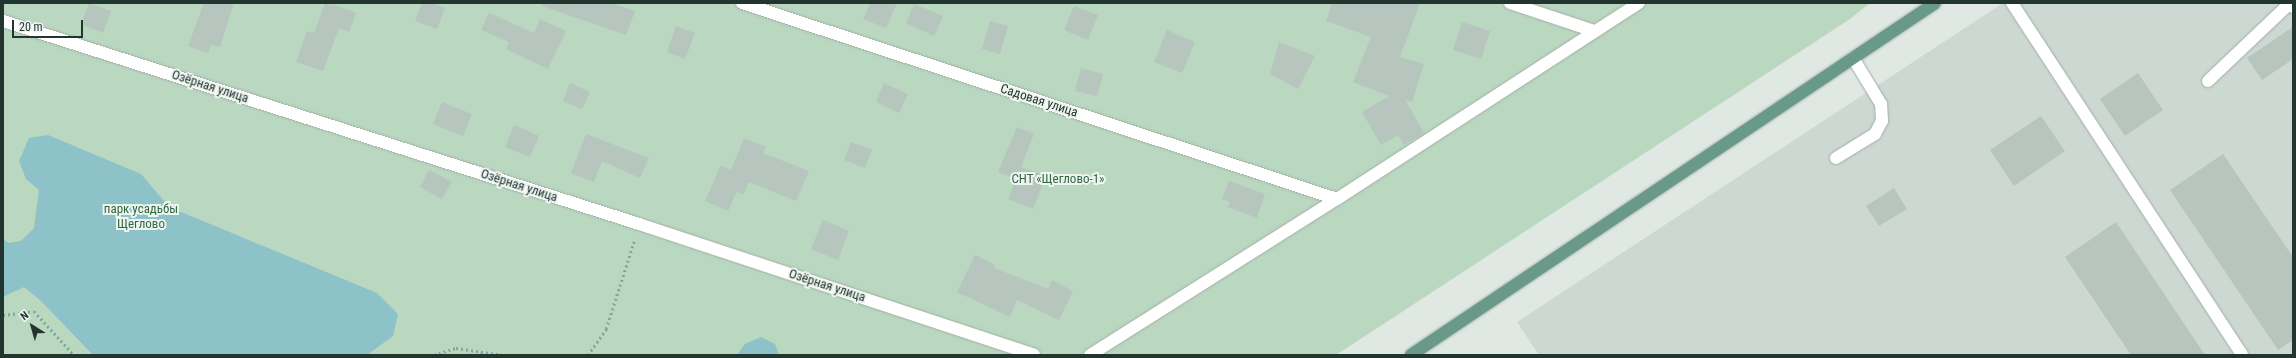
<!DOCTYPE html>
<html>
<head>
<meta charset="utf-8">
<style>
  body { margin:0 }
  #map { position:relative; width:2296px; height:358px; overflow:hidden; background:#dfe8e3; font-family:"Roboto Condensed",sans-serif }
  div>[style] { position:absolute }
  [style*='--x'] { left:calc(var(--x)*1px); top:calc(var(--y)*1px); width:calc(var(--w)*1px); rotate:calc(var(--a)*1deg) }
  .built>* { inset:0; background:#cdd8d2 }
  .green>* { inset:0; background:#bad7c0 }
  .water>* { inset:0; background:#8cc2c8 }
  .building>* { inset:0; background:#b7c5bf }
  .path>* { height:2.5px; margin-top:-1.25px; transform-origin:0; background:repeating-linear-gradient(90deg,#83a89a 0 2px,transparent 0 5px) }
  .roads { filter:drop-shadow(0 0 1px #a3afa9) drop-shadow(0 0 1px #a3afa9) }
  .minor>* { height:12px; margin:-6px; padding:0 6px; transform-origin:6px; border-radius:6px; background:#fff }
  .major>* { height:12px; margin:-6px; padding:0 6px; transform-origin:6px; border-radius:6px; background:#689989 }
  span { translate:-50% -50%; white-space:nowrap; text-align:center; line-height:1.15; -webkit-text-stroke:4px #eef5f1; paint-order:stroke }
  .street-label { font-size:13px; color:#22362f }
  .park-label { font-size:13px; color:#316842 }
  .frame { position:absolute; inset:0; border:4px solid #22362f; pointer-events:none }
  .north { position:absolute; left:12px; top:306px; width:40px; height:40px; -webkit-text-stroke:3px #eef5f1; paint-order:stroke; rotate:323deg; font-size:11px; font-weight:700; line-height:16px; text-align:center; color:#22362f }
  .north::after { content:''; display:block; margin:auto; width:14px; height:18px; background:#22362f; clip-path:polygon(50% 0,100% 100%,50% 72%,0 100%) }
  .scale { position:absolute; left:12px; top:20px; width:71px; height:18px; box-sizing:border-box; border:2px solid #22362f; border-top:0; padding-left:5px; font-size:12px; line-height:14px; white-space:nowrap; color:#22362f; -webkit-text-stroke:3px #eef5f1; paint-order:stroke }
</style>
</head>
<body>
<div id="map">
  <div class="built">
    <div style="clip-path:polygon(2003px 3px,2293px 3px,2293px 355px,1539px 355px,1517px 322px)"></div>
  </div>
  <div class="green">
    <div style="clip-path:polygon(3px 3px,1870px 3px,1850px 19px,1336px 355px,3px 355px)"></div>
  </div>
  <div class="water">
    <div style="clip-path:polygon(48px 135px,141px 174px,169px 207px,377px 293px,398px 314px,393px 336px,367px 355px,93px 355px,41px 301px,24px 287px,3px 297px,3px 239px,8px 243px,21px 241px,34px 228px,39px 190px,26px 179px,19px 161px,29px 138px)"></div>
    <div style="clip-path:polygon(761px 337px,775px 344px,779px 355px,737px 355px,745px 344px)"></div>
  </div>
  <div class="building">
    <div style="clip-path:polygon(89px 3px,111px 11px,103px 33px,81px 24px)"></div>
    <div style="clip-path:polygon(204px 3px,234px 3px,220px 47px,211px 45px,208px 53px,188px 46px)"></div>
    <div style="clip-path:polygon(325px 3px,332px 6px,333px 4px,356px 13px,349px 32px,339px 28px,323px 71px,296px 62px,307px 31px,314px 33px)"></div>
    <div style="clip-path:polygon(422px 3px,432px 3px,445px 8px,437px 29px,415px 21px)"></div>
    <div style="clip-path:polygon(543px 3px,612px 3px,635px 11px,626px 35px,542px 6px)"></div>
    <div style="clip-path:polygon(870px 3px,897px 3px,886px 28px,863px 19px)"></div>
    <div style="clip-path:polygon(1332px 3px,1420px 3px,1400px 57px,1424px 64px,1412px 102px,1405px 99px,1424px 133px,1404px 145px,1398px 135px,1381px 145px,1362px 112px,1389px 96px,1353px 82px,1371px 37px,1326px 21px)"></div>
    <div style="clip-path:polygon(914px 4px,943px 16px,934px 36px,906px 23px)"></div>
    <div style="clip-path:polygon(1074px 6px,1098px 15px,1088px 40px,1064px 30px)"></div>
    <div style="clip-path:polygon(489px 13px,534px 33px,540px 19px,566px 31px,548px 69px,506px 49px,509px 42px,481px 30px)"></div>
    <div style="clip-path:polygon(990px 21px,1008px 26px,1000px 54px,982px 49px)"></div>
    <div style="clip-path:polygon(1462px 22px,1490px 31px,1481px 59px,1453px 50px)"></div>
    <div style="clip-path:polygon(676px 26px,695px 33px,685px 59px,667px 52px)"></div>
    <div style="clip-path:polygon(2293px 27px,2293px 59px,2262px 80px,2247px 58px)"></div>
    <div style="clip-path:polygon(1167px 30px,1195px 42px,1182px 73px,1154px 62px)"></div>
    <div style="clip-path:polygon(1279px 42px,1315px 56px,1298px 89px,1270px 74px)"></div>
    <div style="clip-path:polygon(1081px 68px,1103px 74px,1097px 96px,1075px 91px)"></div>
    <div style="clip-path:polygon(2138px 73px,2163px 110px,2125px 136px,2100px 99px)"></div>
    <div style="clip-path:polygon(570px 83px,590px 92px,582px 109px,563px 101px)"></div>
    <div style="clip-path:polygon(884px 83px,908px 94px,899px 113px,876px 102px)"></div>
    <div style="clip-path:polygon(442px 102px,472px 114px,463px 136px,433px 124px)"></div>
    <div style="clip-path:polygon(2041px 116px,2065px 151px,2014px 186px,1990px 150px)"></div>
    <div style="clip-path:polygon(514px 125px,539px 136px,530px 157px,505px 147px)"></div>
    <div style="clip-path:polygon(1017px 127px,1034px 134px,1016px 179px,998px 172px)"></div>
    <div style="clip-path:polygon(586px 134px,649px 158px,640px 178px,602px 161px,594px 182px,571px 173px)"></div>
    <div style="clip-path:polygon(744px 138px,766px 147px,763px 153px,809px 171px,796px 201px,749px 182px,743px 195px,737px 191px,728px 211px,705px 201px,721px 165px,731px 170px)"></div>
    <div style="clip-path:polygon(851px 142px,872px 150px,865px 168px,844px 160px)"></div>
    <div style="clip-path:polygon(2223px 154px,2293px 257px,2293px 340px,2278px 350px,2170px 190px)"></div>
    <div style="clip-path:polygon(1021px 167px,1046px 176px,1033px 209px,1008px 199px)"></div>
    <div style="clip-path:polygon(429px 170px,452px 182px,442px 199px,420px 187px)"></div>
    <div style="clip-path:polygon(1229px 181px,1265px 194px,1257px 218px,1228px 207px,1230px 202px,1222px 199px)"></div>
    <div style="clip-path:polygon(1894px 188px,1907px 209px,1879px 226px,1866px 206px)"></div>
    <div style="clip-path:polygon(823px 220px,849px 231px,838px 260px,811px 249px)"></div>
    <div style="clip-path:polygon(2116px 222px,2205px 355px,2131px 355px,2065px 257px)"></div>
    <div style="clip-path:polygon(975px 255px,995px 265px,994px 268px,1048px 289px,1052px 280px,1073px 291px,1059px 320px,1017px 300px,1010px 317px,957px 292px)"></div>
  </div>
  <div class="path">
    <div style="--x:3;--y:315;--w:31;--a:-7"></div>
    <div style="--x:34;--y:311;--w:59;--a:47.7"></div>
    <div style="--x:434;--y:355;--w:23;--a:-18"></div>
    <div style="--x:456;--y:348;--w:47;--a:8.7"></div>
    <div style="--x:588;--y:355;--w:32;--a:-55"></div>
    <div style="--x:606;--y:329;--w:92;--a:-72.3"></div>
  </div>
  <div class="roads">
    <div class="minor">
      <div style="--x:742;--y:3;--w:626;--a:18.23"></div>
      <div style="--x:1510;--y:3;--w:89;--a:18.4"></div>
      <div style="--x:2012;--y:3;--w:420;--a:56.8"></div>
      <div style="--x:3;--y:21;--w:668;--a:17.7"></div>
      <div style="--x:639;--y:224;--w:416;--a:18.3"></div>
      <div style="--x:2208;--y:81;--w:112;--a:-43.5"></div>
      <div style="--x:2289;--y:4;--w:5;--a:37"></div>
      <div style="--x:1836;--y:158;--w:46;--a:-31.6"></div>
      <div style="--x:1875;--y:134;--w:15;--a:-62"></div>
      <div style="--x:1882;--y:121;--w:17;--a:-93"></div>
      <div style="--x:1881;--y:104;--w:54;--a:-121.3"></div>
      <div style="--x:1090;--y:355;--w:292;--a:-32.3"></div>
      <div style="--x:1337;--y:199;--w:360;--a:-33"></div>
    </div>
    <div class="major">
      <div style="--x:1411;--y:355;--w:631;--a:-33.89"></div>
    </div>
  </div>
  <div class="street-label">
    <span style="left:210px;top:87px;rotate:18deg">Озёрная улица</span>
    <span style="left:1039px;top:101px;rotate:18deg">Садовая улица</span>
    <span style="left:519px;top:186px;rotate:18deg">Озёрная улица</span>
    <span style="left:827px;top:286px;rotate:18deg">Озёрная улица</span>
  </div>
  <div class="park-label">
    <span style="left:1058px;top:179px">СНТ «Щеглово-1»</span>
    <span style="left:141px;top:217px">парк усадьбы<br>Щеглово</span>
  </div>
  <div class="frame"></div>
  <div class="north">N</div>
  <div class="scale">20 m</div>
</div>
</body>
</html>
